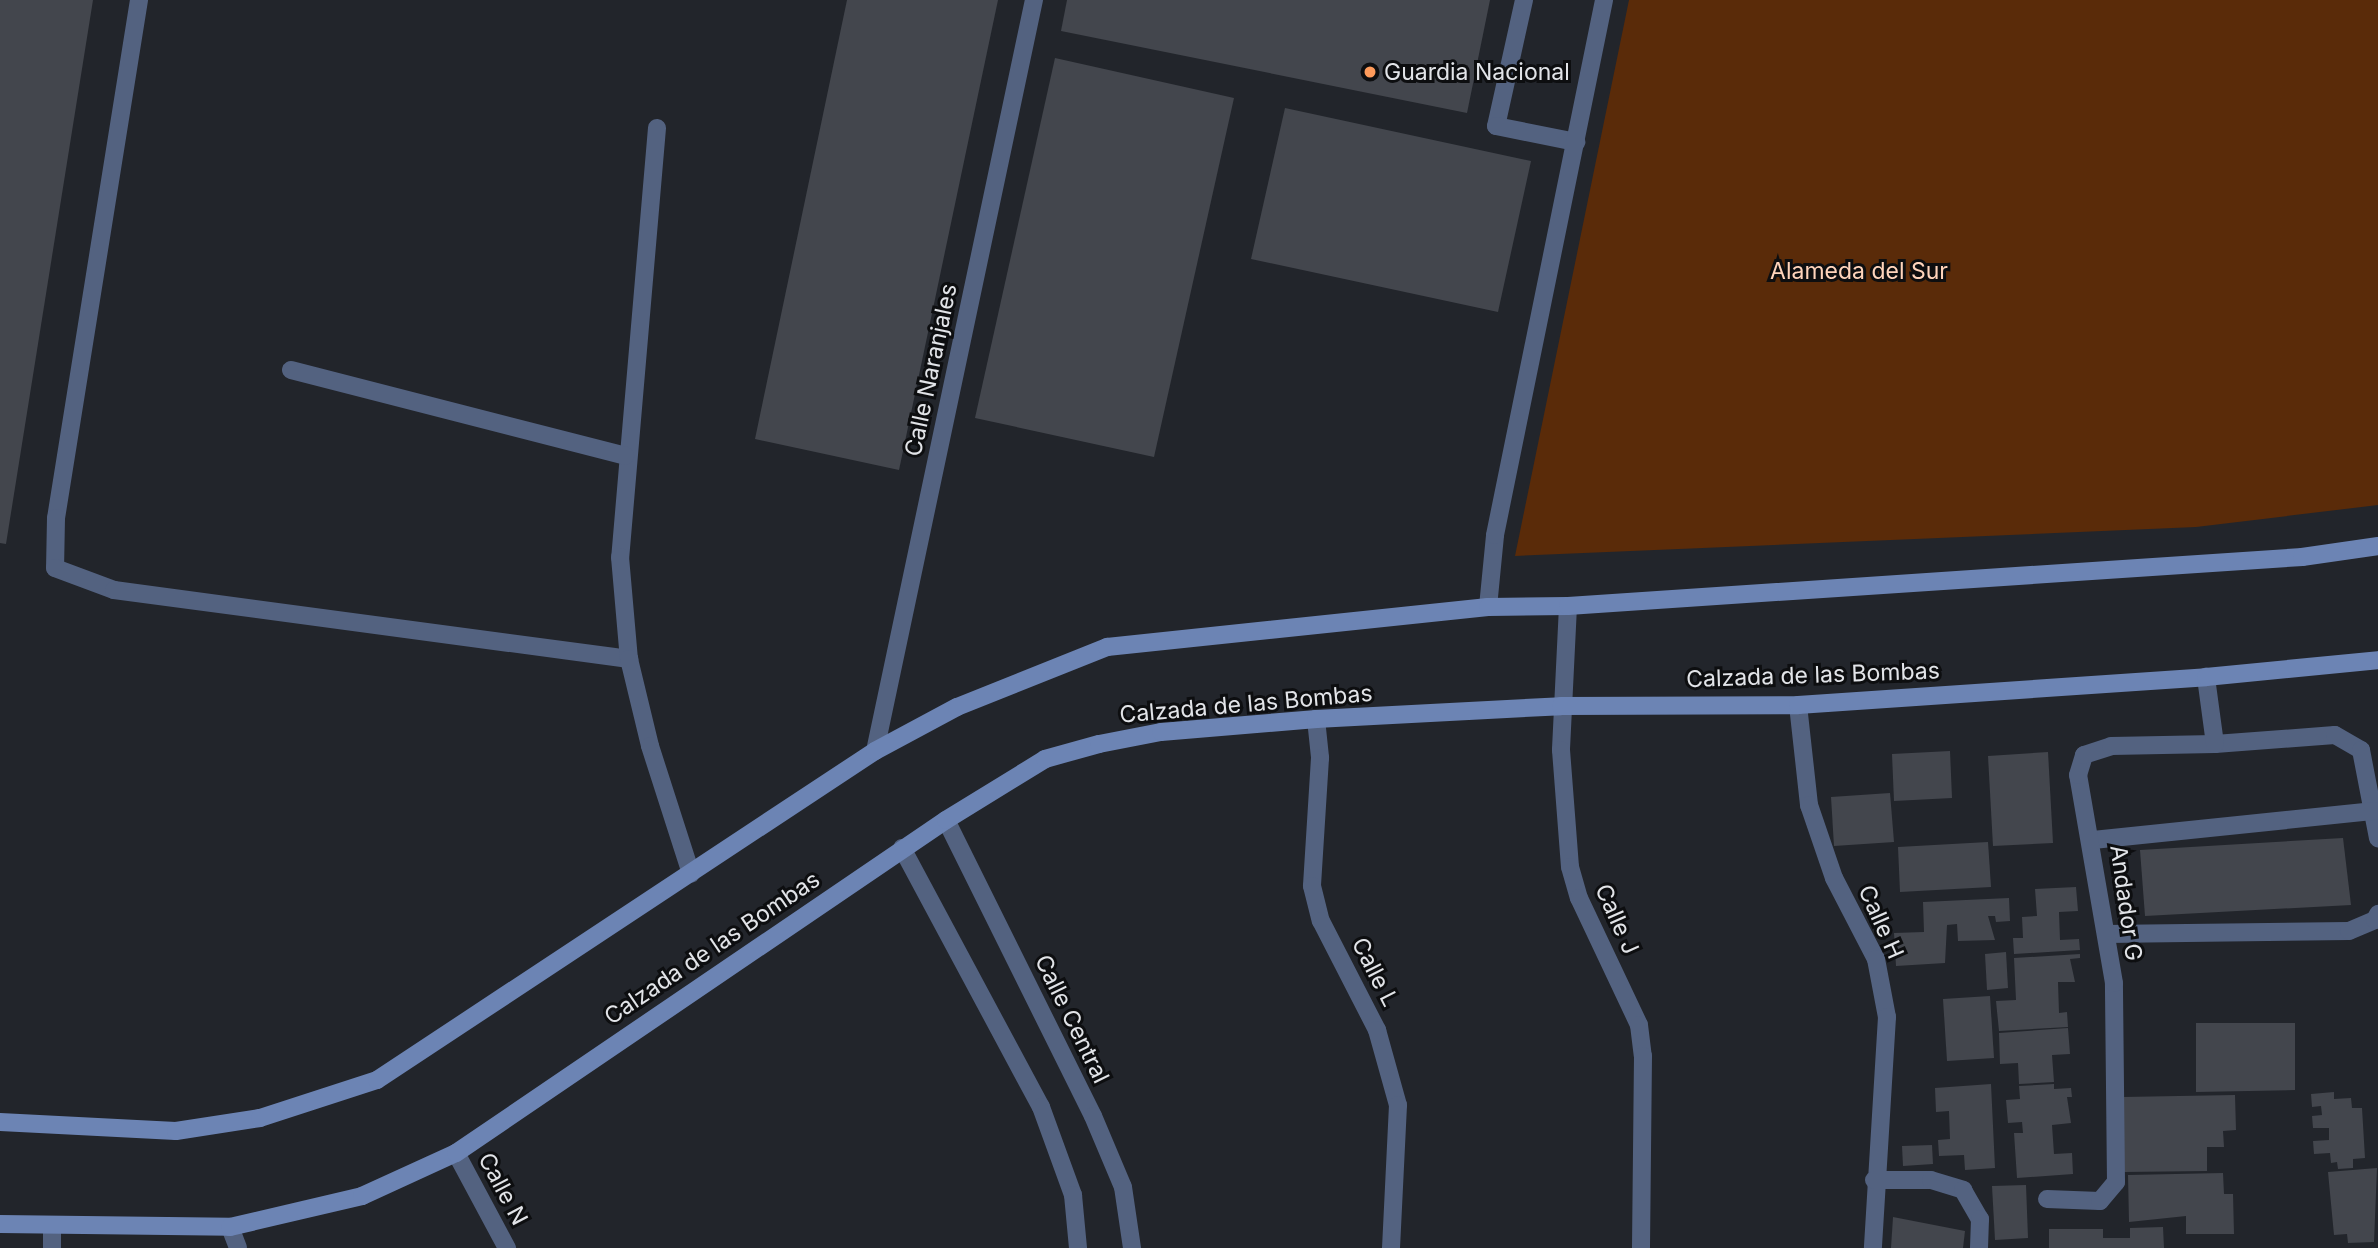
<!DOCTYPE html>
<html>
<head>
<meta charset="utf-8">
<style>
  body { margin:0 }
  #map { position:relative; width:2378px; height:1248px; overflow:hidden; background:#22252b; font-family:Inter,sans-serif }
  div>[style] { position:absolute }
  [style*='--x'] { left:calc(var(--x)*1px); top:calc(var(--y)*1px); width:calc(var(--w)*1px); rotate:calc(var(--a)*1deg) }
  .green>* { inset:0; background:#5a2b09 }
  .building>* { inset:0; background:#43464d }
  .service>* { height:18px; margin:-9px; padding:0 9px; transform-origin:9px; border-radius:9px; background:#536280 }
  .minor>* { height:18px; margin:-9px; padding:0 9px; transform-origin:9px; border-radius:9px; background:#536280 }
  .secondary>* { height:18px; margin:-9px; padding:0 9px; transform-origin:9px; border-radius:9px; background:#6c84b4 }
  .dots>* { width:19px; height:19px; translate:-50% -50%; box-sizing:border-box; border:4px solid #0d0e10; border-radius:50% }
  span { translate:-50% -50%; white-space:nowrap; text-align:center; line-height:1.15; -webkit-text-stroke:6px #0d0e10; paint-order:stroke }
  .poi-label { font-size:23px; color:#e2e4e8 }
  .left { translate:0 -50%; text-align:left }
  .park-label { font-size:23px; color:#ffd4bb }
  .street-label { font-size:23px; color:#e2e4e8 }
</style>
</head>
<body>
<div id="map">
  <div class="green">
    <div style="clip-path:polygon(1629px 0,2378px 0,2378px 505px,2196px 527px,1515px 556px)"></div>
  </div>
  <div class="building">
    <div style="clip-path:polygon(0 0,93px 0,6px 544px,0 543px)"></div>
    <div style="clip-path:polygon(847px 0,998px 0,899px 470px,755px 439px)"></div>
    <div style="clip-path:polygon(1067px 0,1490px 0,1467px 113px,1061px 31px)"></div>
    <div style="clip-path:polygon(1055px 58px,1234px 98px,1154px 457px,975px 418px)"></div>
    <div style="clip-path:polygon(1285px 108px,1531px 161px,1498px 312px,1251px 259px)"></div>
    <div style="clip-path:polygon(1950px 751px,1952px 798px,1894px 801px,1892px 754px)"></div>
    <div style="clip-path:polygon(2048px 752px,2053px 843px,1993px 846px,1988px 756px)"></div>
    <div style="clip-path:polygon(1890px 793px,1894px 842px,1834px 846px,1831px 797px)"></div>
    <div style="clip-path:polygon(2343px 838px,2351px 905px,2145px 916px,2140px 850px)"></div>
    <div style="clip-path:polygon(1988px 842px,1991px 887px,1900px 892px,1898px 847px)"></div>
    <div style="clip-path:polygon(2076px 887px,2078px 911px,2059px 912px,2060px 940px,2079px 939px,2080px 950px,2014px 954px,2013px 938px,2023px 938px,2022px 917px,2037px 916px,2035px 889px)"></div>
    <div style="clip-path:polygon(2009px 898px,2010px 921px,1996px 922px,1995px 916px,1988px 916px,1995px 940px,1958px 941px,1957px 924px,1947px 925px,1945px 963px,1896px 966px,1894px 933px,1924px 932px,1923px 902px)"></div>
    <div style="clip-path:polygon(2006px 952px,2008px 988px,1987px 990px,1985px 954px)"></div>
    <div style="clip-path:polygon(2080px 954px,2080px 958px,2070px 959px,2075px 982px,2058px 982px,2059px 1013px,2067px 1012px,2068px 1027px,1999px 1031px,1996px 1001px,2016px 1000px,2014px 958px)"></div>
    <div style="clip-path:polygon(1990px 996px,1994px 1058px,1947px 1061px,1943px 999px)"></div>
    <div style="clip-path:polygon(2196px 1023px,2295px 1023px,2295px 1090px,2196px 1092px)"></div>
    <div style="clip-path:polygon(2068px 1028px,2070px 1054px,2052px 1055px,2054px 1082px,2019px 1084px,2018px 1063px,2000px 1064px,1999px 1033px)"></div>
    <div style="clip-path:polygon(1991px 1084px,1995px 1168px,1965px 1170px,1964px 1155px,1939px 1156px,1938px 1140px,1950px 1139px,1949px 1111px,1936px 1112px,1935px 1088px)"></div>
    <div style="clip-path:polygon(2054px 1084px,2054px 1089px,2071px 1088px,2072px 1097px,2067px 1097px,2071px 1123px,2052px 1125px,2054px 1154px,2072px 1153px,2073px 1174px,2017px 1178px,2014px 1133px,2023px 1133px,2022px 1122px,2008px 1123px,2006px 1100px,2020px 1099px,2019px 1086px)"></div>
    <div style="clip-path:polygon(2334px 1092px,2334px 1099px,2351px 1098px,2352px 1108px,2362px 1108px,2365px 1158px,2353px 1159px,2353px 1168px,2338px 1169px,2337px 1162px,2331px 1163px,2330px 1153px,2314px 1154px,2313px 1141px,2329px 1140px,2329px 1128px,2313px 1128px,2312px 1116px,2322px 1115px,2321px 1106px,2312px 1107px,2311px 1094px)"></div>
    <div style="clip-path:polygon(2235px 1095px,2236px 1130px,2223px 1131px,2224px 1147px,2207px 1147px,2207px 1171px,2124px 1172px,2123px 1097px)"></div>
    <div style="clip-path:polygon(1932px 1145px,1933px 1164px,1903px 1166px,1902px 1146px)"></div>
    <div style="clip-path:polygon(2377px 1168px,2374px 1242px,2348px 1243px,2347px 1234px,2334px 1235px,2328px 1172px)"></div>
    <div style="clip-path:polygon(2223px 1173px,2224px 1194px,2233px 1194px,2234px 1234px,2186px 1234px,2186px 1216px,2129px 1222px,2128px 1175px)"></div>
    <div style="clip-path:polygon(2026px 1185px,2028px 1238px,1995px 1240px,1992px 1186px)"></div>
    <div style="clip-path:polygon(1893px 1217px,1965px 1231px,1963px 1248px,1891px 1248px)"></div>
    <div style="clip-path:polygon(2163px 1227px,2164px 1248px,2049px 1248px,2049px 1229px,2103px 1229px,2103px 1238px,2130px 1238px,2130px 1228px)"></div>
  </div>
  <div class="service">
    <div style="--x:139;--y:0;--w:525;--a:99.1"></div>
    <div style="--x:56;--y:518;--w:50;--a:91.1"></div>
    <div style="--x:55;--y:568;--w:63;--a:20.4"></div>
    <div style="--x:114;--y:590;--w:520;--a:7.63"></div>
    <div style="--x:1524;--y:0;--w:129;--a:102.5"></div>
    <div style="--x:1496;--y:126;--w:82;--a:11.3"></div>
    <div style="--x:657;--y:128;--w:431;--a:94.9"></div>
    <div style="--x:620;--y:557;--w:102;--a:85"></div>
    <div style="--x:629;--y:659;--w:89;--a:76.4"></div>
    <div style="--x:650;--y:746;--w:134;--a:72.2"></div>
    <div style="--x:291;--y:370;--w:345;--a:14.4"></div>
    <div style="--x:1488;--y:607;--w:72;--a:-84.4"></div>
    <div style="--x:1495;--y:535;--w:546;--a:-78.48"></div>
  </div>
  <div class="minor">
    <div style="--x:1568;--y:606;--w:144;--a:92.8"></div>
    <div style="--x:1561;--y:750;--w:117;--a:85.6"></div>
    <div style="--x:1570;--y:867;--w:32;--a:74"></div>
    <div style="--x:1579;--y:898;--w:140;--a:64.7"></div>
    <div style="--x:1639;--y:1025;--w:31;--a:83"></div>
    <div style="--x:1643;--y:1056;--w:192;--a:90.6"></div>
    <div style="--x:1798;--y:705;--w:101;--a:83.7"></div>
    <div style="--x:1809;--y:805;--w:77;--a:71.1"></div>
    <div style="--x:1834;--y:878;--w:91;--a:62.6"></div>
    <div style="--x:1876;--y:959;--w:59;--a:79.3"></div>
    <div style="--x:1887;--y:1017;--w:231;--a:93.5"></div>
    <div style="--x:1316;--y:719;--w:39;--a:84"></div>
    <div style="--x:1320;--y:758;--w:128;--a:93.6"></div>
    <div style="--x:1312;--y:886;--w:36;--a:76"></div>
    <div style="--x:1321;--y:921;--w:123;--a:62.8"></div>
    <div style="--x:1377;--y:1030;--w:78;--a:74.4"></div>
    <div style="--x:1398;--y:1105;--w:143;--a:92.8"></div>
    <div style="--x:2215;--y:744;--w:120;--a:-4.3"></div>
    <div style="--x:2335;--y:735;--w:30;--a:30"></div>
    <div style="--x:2361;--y:750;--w:90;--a:79.1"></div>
    <div style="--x:875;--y:751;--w:768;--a:-78.05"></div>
    <div style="--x:946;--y:820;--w:330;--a:63.6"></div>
    <div style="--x:1093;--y:1116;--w:77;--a:67.1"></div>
    <div style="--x:1123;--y:1187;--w:62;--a:81.6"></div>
    <div style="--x:2093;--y:840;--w:283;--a:-5.9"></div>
    <div style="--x:902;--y:848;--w:294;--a:61.8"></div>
    <div style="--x:1041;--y:1107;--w:94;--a:70"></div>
    <div style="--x:1073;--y:1195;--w:53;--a:84.6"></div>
    <div style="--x:2106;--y:934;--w:243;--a:-0.7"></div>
    <div style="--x:2349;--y:931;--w:28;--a:-23"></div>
    <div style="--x:2375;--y:920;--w:7;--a:-63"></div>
    <div style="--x:456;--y:1153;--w:108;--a:61.8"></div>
    <div style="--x:1874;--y:1180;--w:57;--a:0"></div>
    <div style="--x:1931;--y:1180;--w:34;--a:17"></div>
    <div style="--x:1963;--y:1190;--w:34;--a:60"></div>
    <div style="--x:1980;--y:1219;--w:29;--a:92"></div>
    <div style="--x:2047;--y:1199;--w:53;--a:2.2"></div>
    <div style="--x:2100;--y:1201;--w:25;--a:-50"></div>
    <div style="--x:2116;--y:1182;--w:199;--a:-90.6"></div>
    <div style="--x:2114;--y:983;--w:211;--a:-99.8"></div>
    <div style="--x:2078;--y:775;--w:21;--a:-73"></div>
    <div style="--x:2084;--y:755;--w:28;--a:-18"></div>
    <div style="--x:2111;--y:746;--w:104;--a:-1.1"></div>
    <div style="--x:2215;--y:744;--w:68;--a:-97.7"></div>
    <div style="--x:230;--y:1227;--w:22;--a:69"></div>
    <div style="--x:52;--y:1248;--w:22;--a:-90"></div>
  </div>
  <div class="secondary">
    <div style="--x:0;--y:1122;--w:176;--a:2.9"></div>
    <div style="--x:176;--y:1131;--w:85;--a:-8.8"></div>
    <div style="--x:260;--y:1118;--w:123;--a:-18"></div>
    <div style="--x:377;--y:1080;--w:597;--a:-33.45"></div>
    <div style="--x:875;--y:751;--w:93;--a:-28.2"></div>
    <div style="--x:957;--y:707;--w:162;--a:-21.8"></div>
    <div style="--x:1107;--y:647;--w:383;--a:-6"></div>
    <div style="--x:1488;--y:607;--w:80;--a:-0.7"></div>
    <div style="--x:1568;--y:606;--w:736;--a:-3.82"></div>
    <div style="--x:2302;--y:557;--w:77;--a:-8.2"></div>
    <div style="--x:0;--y:1224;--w:230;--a:0.7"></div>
    <div style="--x:230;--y:1227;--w:136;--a:-13.2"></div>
    <div style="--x:362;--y:1196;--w:103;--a:-24.6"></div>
    <div style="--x:456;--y:1153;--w:592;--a:-34.2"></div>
    <div style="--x:946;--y:820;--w:116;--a:-31.6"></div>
    <div style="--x:1045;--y:759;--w:56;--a:-15.5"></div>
    <div style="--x:1099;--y:744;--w:63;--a:-11"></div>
    <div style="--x:1161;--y:732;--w:156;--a:-4.8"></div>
    <div style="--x:1316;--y:719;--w:245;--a:-3"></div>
    <div style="--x:1561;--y:706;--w:237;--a:-0.2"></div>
    <div style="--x:1798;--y:705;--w:409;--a:-3.9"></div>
    <div style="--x:2206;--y:677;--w:173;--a:-5.6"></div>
  </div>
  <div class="dots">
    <div style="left:1370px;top:72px;background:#ff9b5b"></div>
  </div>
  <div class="poi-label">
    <span class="left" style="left:1384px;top:72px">Guardia Nacional</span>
  </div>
  <div class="park-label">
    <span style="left:1859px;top:271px">Alameda del Sur</span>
  </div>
  <div class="street-label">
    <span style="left:931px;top:370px;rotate:-78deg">Calle Naranjales</span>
    <span style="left:1813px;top:675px;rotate:-2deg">Calzada de las Bombas</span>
    <span style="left:1246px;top:704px;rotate:-5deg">Calzada de las Bombas</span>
    <span style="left:2126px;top:903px;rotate:82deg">Andador G</span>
    <span style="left:1617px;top:919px;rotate:66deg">Calle J</span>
    <span style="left:1881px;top:922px;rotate:66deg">Calle H</span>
    <span style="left:712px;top:948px;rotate:-34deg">Calzada de las Bombas</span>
    <span style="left:1375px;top:972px;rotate:63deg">Calle L</span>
    <span style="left:1072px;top:1019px;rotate:64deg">Calle Central</span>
    <span style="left:503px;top:1189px;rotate:62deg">Calle N</span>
  </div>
</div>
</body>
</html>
